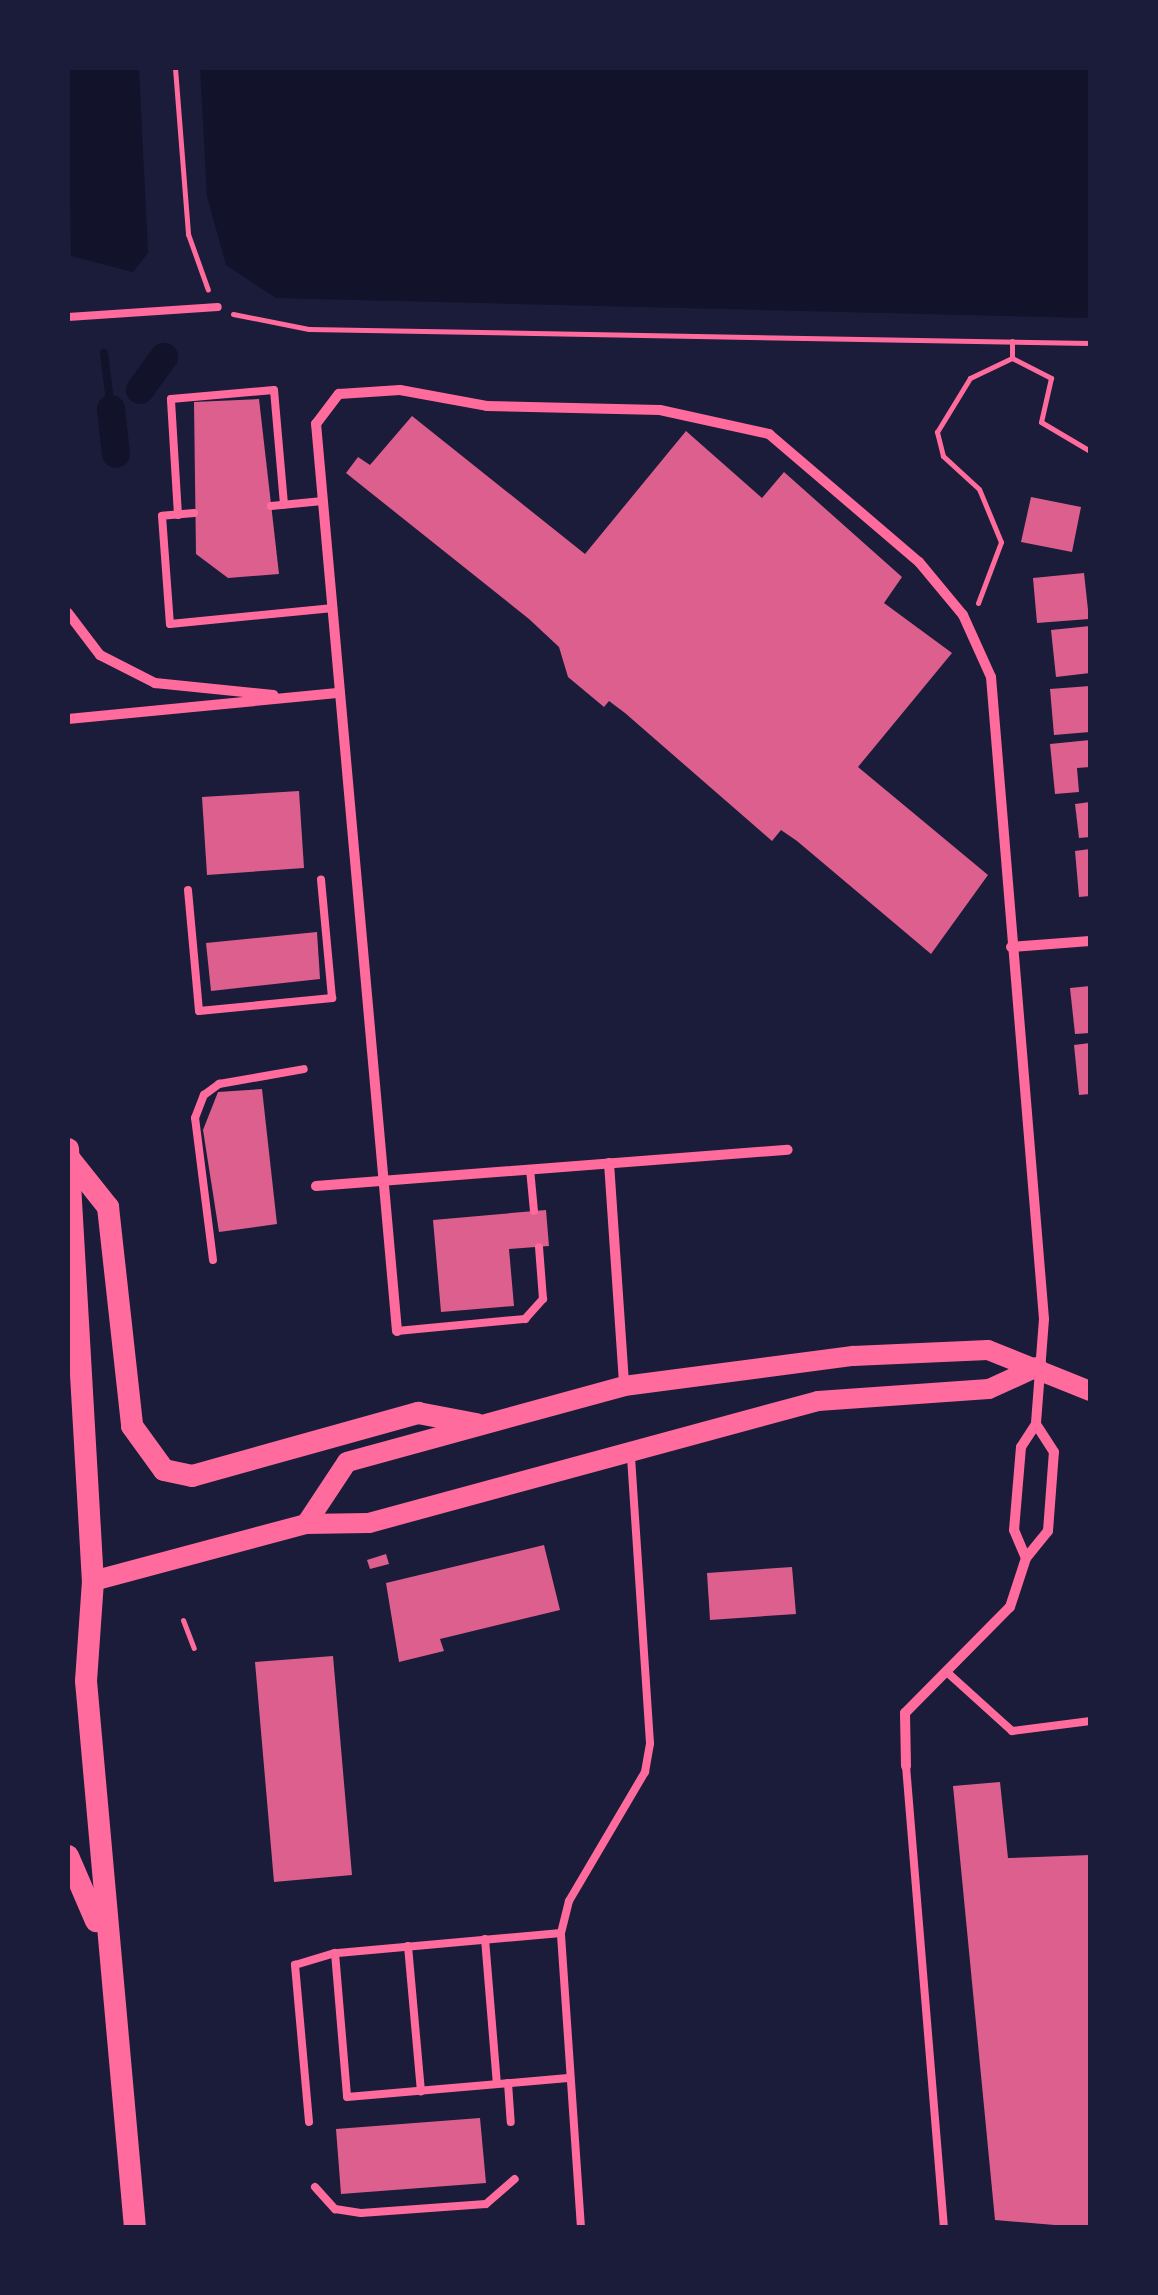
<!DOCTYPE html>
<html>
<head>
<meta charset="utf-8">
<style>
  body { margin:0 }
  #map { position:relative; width:1158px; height:2295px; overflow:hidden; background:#1b1b3a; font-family:Lora,serif }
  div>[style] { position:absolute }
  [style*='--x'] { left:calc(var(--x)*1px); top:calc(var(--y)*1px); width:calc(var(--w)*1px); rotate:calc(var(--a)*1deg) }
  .water>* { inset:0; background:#12122b }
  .stream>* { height:8px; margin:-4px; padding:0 4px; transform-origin:4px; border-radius:4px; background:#12122b }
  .canal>* { height:28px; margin:-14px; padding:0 14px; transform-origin:14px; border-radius:14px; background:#12122b }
  .building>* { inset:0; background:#dd5f8e }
  .path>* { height:5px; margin:-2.5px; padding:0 2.5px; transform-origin:2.5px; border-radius:2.5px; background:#ff6b9d }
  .service>* { height:8px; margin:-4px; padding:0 4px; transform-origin:4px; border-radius:4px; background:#ff6b9d }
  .minor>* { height:10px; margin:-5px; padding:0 5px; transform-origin:5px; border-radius:5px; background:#ff6b9d }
  .secondary>* { height:20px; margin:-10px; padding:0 10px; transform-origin:10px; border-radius:10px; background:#ff6b9d }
  .primary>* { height:22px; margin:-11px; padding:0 11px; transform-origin:11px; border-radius:11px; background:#ff6b9d }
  span { translate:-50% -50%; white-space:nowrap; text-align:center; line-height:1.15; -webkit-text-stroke:9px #1b1b3a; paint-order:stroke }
  .frame { position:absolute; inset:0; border:70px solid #1b1b3a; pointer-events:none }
</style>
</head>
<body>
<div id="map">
  <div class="water">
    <div style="clip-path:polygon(68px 68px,139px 68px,148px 253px,133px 272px,71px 256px)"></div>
    <div style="clip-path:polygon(200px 68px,1090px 68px,1090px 318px,276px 298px,226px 265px,207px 196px)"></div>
  </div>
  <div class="stream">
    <div style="--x:104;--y:353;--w:56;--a:82.9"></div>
  </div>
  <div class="canal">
    <div style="--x:140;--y:390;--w:41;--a:-54"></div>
    <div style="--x:111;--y:409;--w:45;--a:83.7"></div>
  </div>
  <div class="building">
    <div style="clip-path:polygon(259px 399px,279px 574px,228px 578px,196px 554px,194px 402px)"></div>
    <div style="clip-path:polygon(412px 416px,585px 554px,686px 431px,762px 498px,784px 472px,902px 577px,884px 603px,952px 653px,858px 767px,988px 875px,931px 954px,797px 841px,781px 830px,772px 841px,625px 713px,609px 701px,604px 707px,568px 677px,559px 647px,529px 619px,346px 473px,358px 457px,370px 465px)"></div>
    <div style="clip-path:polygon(1031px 497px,1081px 507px,1072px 552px,1021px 542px)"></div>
    <div style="clip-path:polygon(1084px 573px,1089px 619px,1037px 623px,1033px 578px)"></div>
    <div style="clip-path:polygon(1090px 626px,1090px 673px,1056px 677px,1051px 630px)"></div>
    <div style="clip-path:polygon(1090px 686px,1090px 732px,1054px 735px,1050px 689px)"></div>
    <div style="clip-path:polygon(1090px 740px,1090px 767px,1077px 768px,1079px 792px,1055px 794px,1050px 744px)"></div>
    <div style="clip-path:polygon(299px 791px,304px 868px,207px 875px,202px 797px)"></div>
    <div style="clip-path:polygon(1090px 802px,1090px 837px,1079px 838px,1075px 804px)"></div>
    <div style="clip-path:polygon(1090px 849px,1090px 896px,1079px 897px,1075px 851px)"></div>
    <div style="clip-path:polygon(317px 932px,320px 979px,211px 991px,206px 943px)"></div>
    <div style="clip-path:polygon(1090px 986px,1090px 1033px,1075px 1034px,1070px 988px)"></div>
    <div style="clip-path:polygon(1090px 1043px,1090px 1094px,1079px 1095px,1074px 1045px)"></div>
    <div style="clip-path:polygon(262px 1089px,277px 1224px,219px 1232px,203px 1130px,218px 1092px)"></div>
    <div style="clip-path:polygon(546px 1210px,549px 1246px,509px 1249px,514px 1306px,441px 1312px,433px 1220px)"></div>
    <div style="clip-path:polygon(544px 1545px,560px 1610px,440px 1639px,444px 1651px,399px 1662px,386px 1583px)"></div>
    <div style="clip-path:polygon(386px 1554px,389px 1564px,370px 1569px,367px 1560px)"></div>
    <div style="clip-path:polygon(792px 1567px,796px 1614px,710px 1620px,707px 1573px)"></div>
    <div style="clip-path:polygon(333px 1656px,352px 1875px,274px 1882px,255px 1662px)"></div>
    <div style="clip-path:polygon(1000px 1782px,1008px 1858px,1090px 1855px,1090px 2228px,995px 2220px,953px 1786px)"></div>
    <div style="clip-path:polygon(480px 2118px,486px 2183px,341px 2194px,336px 2129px)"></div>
  </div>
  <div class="path">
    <div style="--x:175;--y:68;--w:167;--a:85.5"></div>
    <div style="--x:188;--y:234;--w:59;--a:70.3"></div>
    <div style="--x:233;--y:314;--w:77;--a:11.2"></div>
    <div style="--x:309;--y:329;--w:781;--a:1.03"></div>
    <div style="--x:1012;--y:358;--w:44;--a:27.1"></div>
    <div style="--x:1051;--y:378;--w:45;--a:102.8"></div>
    <div style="--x:1041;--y:422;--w:57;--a:30.6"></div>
    <div style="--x:978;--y:603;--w:65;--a:-69.3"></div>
    <div style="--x:1001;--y:542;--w:57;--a:-112.5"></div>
    <div style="--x:979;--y:489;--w:49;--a:-137.5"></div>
    <div style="--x:943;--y:456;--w:25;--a:-104"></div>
    <div style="--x:937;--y:432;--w:63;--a:-58.6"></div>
    <div style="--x:970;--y:378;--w:47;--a:-25.5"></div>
    <div style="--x:1012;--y:358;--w:17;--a:-90"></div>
    <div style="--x:183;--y:1620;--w:30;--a:69"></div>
  </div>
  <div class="service">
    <div style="--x:68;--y:317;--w:150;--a:-3.8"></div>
    <div style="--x:271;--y:506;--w:52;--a:-5.5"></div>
    <div style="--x:194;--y:513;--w:32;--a:175"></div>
    <div style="--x:162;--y:516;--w:108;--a:85.8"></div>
    <div style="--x:170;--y:624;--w:164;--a:-5.6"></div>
    <div style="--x:178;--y:515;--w:116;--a:-93.5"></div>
    <div style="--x:171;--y:399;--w:103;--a:-5"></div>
    <div style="--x:274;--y:390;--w:115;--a:85"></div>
    <div style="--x:188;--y:890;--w:121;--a:84.8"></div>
    <div style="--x:199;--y:1011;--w:134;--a:-5.6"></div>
    <div style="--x:332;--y:998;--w:119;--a:-95.3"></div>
    <div style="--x:530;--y:1169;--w:42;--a:84.6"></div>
    <div style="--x:213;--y:1260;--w:143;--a:-97.2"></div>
    <div style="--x:195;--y:1118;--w:25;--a:-69"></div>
    <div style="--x:204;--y:1095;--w:19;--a:-36"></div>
    <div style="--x:219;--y:1084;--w:86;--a:-10"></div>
    <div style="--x:397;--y:1331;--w:129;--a:-5.4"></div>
    <div style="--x:525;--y:1319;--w:27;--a:-48"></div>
    <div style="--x:543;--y:1299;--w:52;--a:-94.4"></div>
    <div style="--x:949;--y:1674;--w:85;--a:42.1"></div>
    <div style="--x:1012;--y:1731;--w:79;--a:-7.3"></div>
    <div style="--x:906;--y:1766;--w:464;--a:85.3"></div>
    <div style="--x:561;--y:1933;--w:227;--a:174.9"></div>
    <div style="--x:335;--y:1953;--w:144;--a:85.2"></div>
    <div style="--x:347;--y:2097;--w:222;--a:-4.9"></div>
    <div style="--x:485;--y:1939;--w:145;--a:85.3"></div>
    <div style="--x:408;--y:1946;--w:146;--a:84.9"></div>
    <div style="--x:508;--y:2083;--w:39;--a:86"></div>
    <div style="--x:309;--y:2122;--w:158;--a:-95.1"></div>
    <div style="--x:295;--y:1965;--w:42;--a:-16.7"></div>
    <div style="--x:315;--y:2187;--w:30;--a:48"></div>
    <div style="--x:335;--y:2209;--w:26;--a:9"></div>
    <div style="--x:361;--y:2213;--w:125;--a:-4.1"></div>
    <div style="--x:486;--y:2204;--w:38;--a:-41"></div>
    <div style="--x:581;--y:2228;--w:296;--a:-93.9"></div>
    <div style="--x:561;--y:1933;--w:33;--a:-76"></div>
    <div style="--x:569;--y:1901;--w:150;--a:-59.5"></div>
    <div style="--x:645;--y:1772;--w:29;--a:-80"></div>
    <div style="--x:650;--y:1743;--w:289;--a:-93.8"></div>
  </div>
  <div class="minor">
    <div style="--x:68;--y:613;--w:53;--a:52.7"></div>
    <div style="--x:100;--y:655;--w:62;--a:27"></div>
    <div style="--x:155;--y:683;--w:119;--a:5.8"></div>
    <div style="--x:68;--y:719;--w:273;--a:-5.5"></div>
    <div style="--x:1011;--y:947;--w:79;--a:-4.3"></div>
    <div style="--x:609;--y:1163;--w:223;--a:86.1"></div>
    <div style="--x:316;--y:1186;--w:473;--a:-4.4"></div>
    <div style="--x:397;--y:1331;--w:911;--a:-95.1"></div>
    <div style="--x:316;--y:424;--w:38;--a:-53"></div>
    <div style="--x:339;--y:394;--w:61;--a:-3.8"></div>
    <div style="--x:400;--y:390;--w:88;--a:10.4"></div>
    <div style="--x:487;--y:406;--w:173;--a:1.3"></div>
    <div style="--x:660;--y:410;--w:112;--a:12.4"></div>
    <div style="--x:769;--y:434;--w:197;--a:40.5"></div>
    <div style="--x:919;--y:562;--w:69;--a:50.3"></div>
    <div style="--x:963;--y:615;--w:68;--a:65.7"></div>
    <div style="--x:991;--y:677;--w:644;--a:85.28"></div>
    <div style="--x:1044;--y:1319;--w:105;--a:94.4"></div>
    <div style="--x:1036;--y:1424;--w:27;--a:123"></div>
    <div style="--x:1021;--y:1447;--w:83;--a:94.8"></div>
    <div style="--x:1014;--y:1530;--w:30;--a:67"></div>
    <div style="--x:906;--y:1766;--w:53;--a:-91.1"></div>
    <div style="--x:905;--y:1713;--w:149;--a:-45.3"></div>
    <div style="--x:1010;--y:1607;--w:52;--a:-71.9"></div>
    <div style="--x:1026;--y:1558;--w:35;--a:-51"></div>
    <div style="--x:1048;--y:1531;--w:79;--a:-85.7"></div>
    <div style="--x:1054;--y:1452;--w:33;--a:-123"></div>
  </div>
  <div class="secondary">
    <div style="--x:306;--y:1524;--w:74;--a:-56.5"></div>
    <div style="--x:347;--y:1462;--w:287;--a:-15.3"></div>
    <div style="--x:624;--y:1386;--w:231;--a:-7.5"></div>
    <div style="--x:853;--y:1356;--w:135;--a:-2.5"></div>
    <div style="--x:988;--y:1350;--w:110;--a:21.9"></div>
    <div style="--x:93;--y:1581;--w:220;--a:-15"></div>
    <div style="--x:306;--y:1524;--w:63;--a:-0.9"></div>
    <div style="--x:369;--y:1523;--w:465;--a:-15.2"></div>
    <div style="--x:818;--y:1401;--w:171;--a:-4"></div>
    <div style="--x:989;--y:1389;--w:53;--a:-24.6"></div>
  </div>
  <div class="primary">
    <div style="--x:68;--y:1149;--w:433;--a:86.7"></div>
    <div style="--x:93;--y:1581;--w:100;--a:94"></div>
    <div style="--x:86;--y:1681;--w:549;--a:84.88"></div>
    <div style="--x:69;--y:1158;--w:63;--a:51.5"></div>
    <div style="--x:108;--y:1207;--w:220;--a:83.7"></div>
    <div style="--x:132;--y:1426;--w:54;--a:54"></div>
    <div style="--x:164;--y:1470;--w:29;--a:12"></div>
    <div style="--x:192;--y:1476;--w:235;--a:-15.6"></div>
    <div style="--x:418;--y:1413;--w:59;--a:10.7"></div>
    <div style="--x:68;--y:1856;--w:71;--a:66.7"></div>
  </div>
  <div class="frame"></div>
</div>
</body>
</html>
